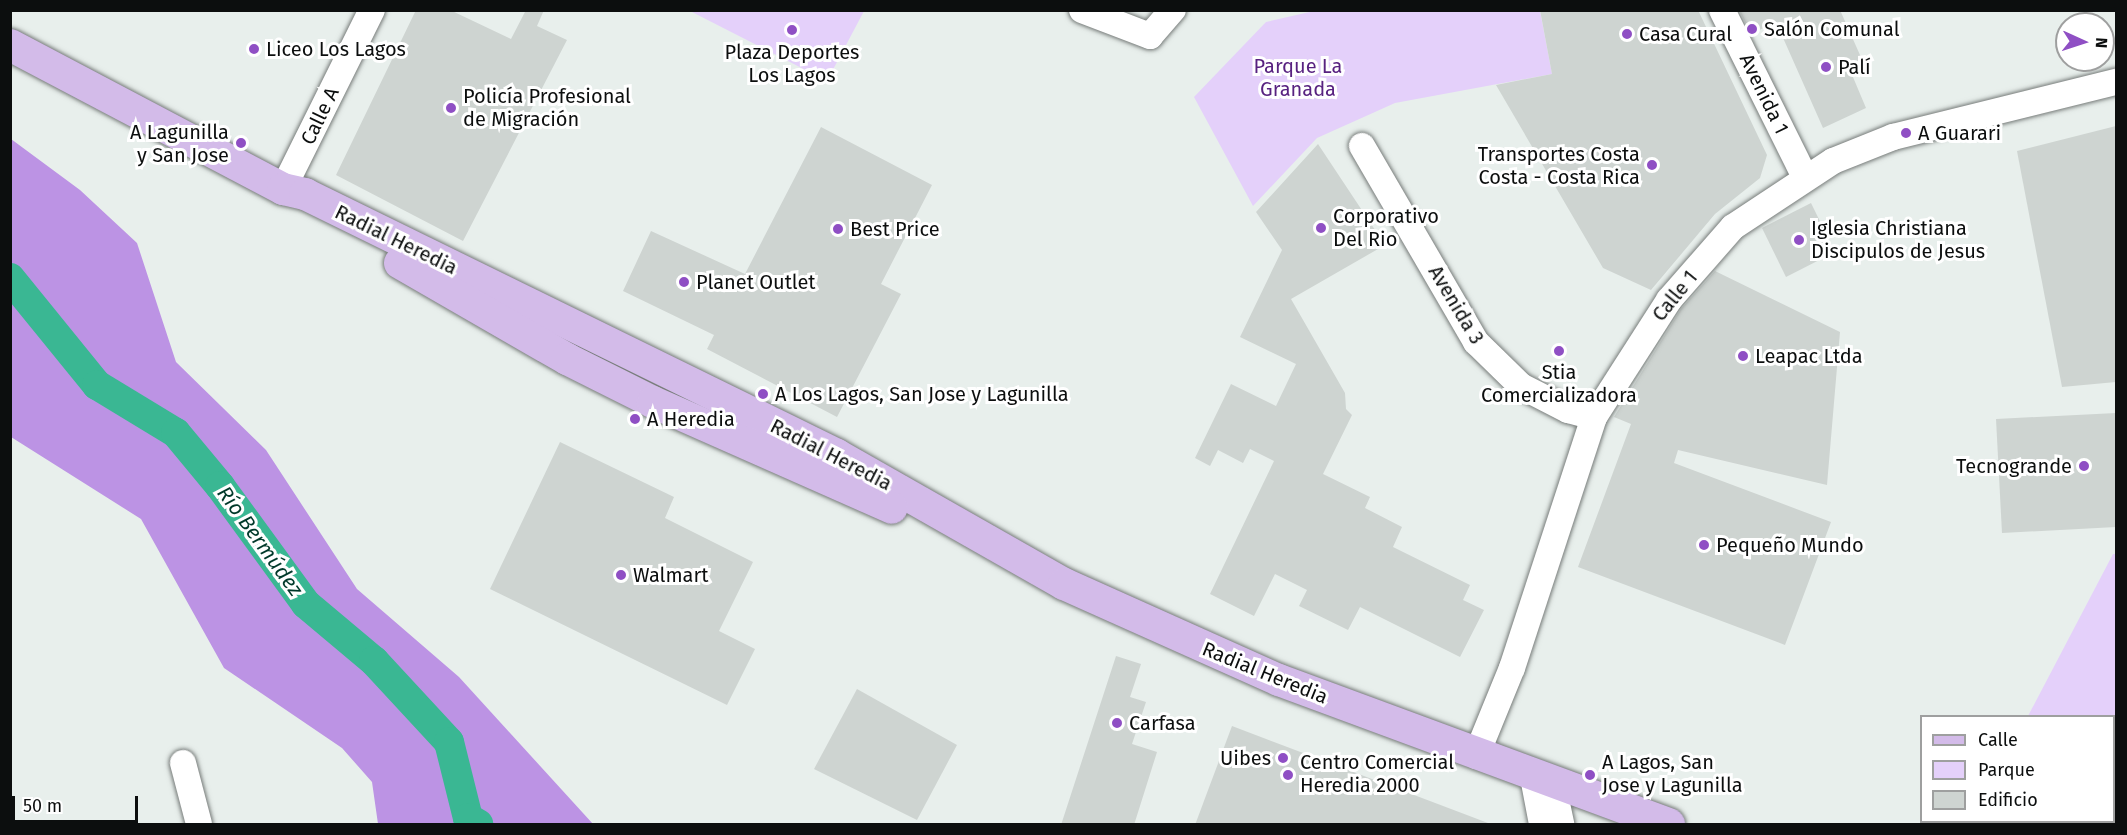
<!DOCTYPE html>
<html>
<head>
<meta charset="utf-8">
<style>
  body { margin:0 }
  #map { position:relative; width:2127px; height:835px; overflow:hidden; background:#e8efec; font-family:"Fira Sans",sans-serif }
  div>[style] { position:absolute }
  [style*='--x'] { left:calc(var(--x)*1px); top:calc(var(--y)*1px); width:calc(var(--w)*1px); rotate:calc(var(--a)*1deg) }
  .green>* { inset:0; background:#e4d0fa }
  .forest>* { inset:0; background:#bc93e4 }
  .river>* { height:30px; margin:-15px; padding:0 15px; transform-origin:15px; border-radius:15px; background:#3ab793 }
  .building>* { inset:0; background:#ced4d1 }
  .roads { filter:drop-shadow(0 0 2px #777c7a) drop-shadow(0 0 2px #777c7a) }
  .minor>* { height:26px; margin:-13px; padding:0 13px; transform-origin:13px; border-radius:13px; background:#fff }
  .major>* { height:32px; margin:-16px; padding:0 16px; transform-origin:16px; border-radius:16px; background:#d3bbe9 }
  .dots>* { width:16px; height:16px; translate:-50% -50%; box-sizing:border-box; border:3px solid #fff; border-radius:50% }
  span { translate:-50% -50%; white-space:nowrap; text-align:center; line-height:1.15; -webkit-text-stroke:6px #fff; paint-order:stroke }
  .poi-label { font-size:20px; color:#0c0e0e }
  .left { translate:0 -50%; text-align:left }
  .right { translate:-100% -50%; text-align:right }
  .park-label { font-size:20px; color:#582280 }
  .street-label { font-size:20px; color:#0c0e0e }
  .water-label { font-size:21px; color:#00392a; font-style:italic }
  .frame { position:absolute; inset:0; border:12px solid #0c0e0e; pointer-events:none }
  .legend { position:absolute; left:1920px; top:715px; width:195px; height:108px; box-sizing:border-box; background:#fff; border:2px solid #9e9f9f; margin:0; padding:8px 10px; list-style:none; font-size:18px; color:#0c0e0e }
  .legend li { display:flex; align-items:center; gap:12px; height:30px }
  .legend b { width:30px; border:2px solid #9e9f9f }
  .north { position:absolute; left:2055px; top:12px; width:60px; height:60px; box-sizing:border-box; background:#fff; border:2px solid #9e9f9f; border-radius:50%; rotate:93deg; font-size:16px; font-weight:700; line-height:24px; text-align:center; color:#0c0e0e }
  .north::after { content:''; display:block; margin:auto; width:21px; height:27px; background:#8f4fc4; clip-path:polygon(50% 0,100% 100%,50% 72%,0 100%) }
  .scale { position:absolute; left:12px; top:796px; width:126px; height:27px; box-sizing:border-box; border:3px solid #0c0e0e; border-top:0; padding-left:8px; font-size:18px; line-height:21px; white-space:nowrap; color:#0c0e0e; -webkit-text-stroke:4px #fff; paint-order:stroke }
</style>
</head>
<body>
<div id="map">
  <div class="green">
    <div style="clip-path:polygon(690px 11px,864px 10px,864px 11px,827px 81px)"></div>
    <div style="clip-path:polygon(1314px 11px,1540px 11px,1552px 74px,1395px 103px,1317px 138px,1253px 206px,1194px 97px,1266px 22px)"></div>
    <div style="clip-path:polygon(2113px 554px,2116px 554px,2116px 824px,2085px 824px,2114px 822px,2114px 716px,2028px 716px)"></div>
  </div>
  <div class="forest">
    <div style="clip-path:polygon(11px 139px,80px 190px,137px 243px,176px 362px,266px 450px,357px 589px,459px 677px,593px 824px,378px 824px,372px 782px,342px 748px,224px 668px,141px 519px,11px 437px)"></div>
  </div>
  <div class="river">
    <div style="--x:10;--y:278;--w:138;--a:50.9"></div>
    <div style="--x:97;--y:385;--w:92;--a:31.3"></div>
    <div style="--x:176;--y:433;--w:69;--a:50.3"></div>
    <div style="--x:220;--y:486;--w:146;--a:53.9"></div>
    <div style="--x:306;--y:604;--w:89;--a:40"></div>
    <div style="--x:374;--y:661;--w:110;--a:47.2"></div>
    <div style="--x:449;--y:742;--w:78;--a:76"></div>
    <div style="--x:468;--y:818;--w:12;--a:31"></div>
  </div>
  <div class="building">
    <div style="clip-path:polygon(416px 10px,450px 10px,511px 39px,526px 10px,544px 10px,537px 26px,567px 40px,463px 241px,336px 175px)"></div>
    <div style="clip-path:polygon(1540px 10px,1698px 10px,1767px 155px,1760px 178px,1715px 214px,1651px 290px,1603px 268px,1496px 85px,1552px 74px)"></div>
    <div style="clip-path:polygon(1739px 10px,1840px 10px,1864px 64px,1850px 70px,1866px 108px,1823px 128px,1776px 22px,1751px 34px)"></div>
    <div style="clip-path:polygon(2116px 126px,2116px 382px,2062px 387px,2017px 151px)"></div>
    <div style="clip-path:polygon(821px 127px,932px 185px,881px 284px,901px 294px,837px 417px,707px 349px,714px 335px,623px 291px,651px 231px,745px 274px)"></div>
    <div style="clip-path:polygon(1318px 144px,1385px 245px,1291px 299px,1345px 393px,1346px 409px,1352px 415px,1323px 474px,1370px 497px,1365px 508px,1402px 527px,1393px 547px,1470px 585px,1463px 600px,1484px 610px,1460px 657px,1360px 607px,1348px 630px,1299px 606px,1307px 590px,1275px 574px,1254px 616px,1210px 594px,1274px 461px,1250px 449px,1243px 463px,1218px 450px,1210px 466px,1195px 458px,1231px 384px,1276px 406px,1296px 364px,1240px 337px,1282px 250px,1256px 212px)"></div>
    <div style="clip-path:polygon(1811px 203px,1835px 252px,1786px 277px,1762px 228px)"></div>
    <div style="clip-path:polygon(1715px 271px,1840px 332px,1827px 485px,1678px 450px,1674px 463px,1831px 522px,1785px 645px,1578px 567px,1631px 424px,1614px 417px,1681px 309px)"></div>
    <div style="clip-path:polygon(2116px 413px,2116px 527px,2002px 533px,1996px 419px)"></div>
    <div style="clip-path:polygon(560px 442px,674px 497px,665px 518px,753px 562px,719px 631px,755px 649px,727px 705px,490px 589px)"></div>
    <div style="clip-path:polygon(1116px 656px,1141px 664px,1130px 697px,1146px 702px,1132px 744px,1157px 752px,1134px 825px,1061px 825px)"></div>
    <div style="clip-path:polygon(857px 689px,957px 745px,917px 820px,814px 769px)"></div>
    <div style="clip-path:polygon(1232px 726px,1488px 823px,1488px 825px,1195px 825px)"></div>
  </div>
  <div class="roads">
    <div class="minor">
      <div style="--x:1082;--y:10;--w:73;--a:20.9"></div>
      <div style="--x:1150;--y:36;--w:35;--a:-49"></div>
      <div style="--x:1722;--y:10;--w:186;--a:63.6"></div>
      <div style="--x:1362;--y:146;--w:227;--a:59.8"></div>
      <div style="--x:1476;--y:342;--w:63;--a:44.4"></div>
      <div style="--x:1521;--y:386;--w:53;--a:27.1"></div>
      <div style="--x:1568;--y:410;--w:27;--a:15"></div>
      <div style="--x:283;--y:189;--w:200;--a:-63.6"></div>
      <div style="--x:1476;--y:756;--w:95;--a:-67.8"></div>
      <div style="--x:1512;--y:668;--w:264;--a:-71.9"></div>
      <div style="--x:1594;--y:417;--w:139;--a:-57.3"></div>
      <div style="--x:1669;--y:300;--w:97;--a:-48.8"></div>
      <div style="--x:1733;--y:227;--w:120;--a:-33.4"></div>
      <div style="--x:1833;--y:161;--w:65;--a:-21.8"></div>
      <div style="--x:1893;--y:137;--w:230;--a:-13.9"></div>
      <div style="--x:183;--y:763;--w:63;--a:75.3"></div>
      <div style="--x:1533;--y:777;--w:48;--a:79.2"></div>
      <div style="--x:1553;--y:785;--w:40;--a:78"></div>
    </div>
    <div class="major">
      <div style="--x:10;--y:45;--w:309;--a:27.8"></div>
      <div style="--x:283;--y:189;--w:23;--a:13"></div>
      <div style="--x:305;--y:194;--w:593;--a:26.13"></div>
      <div style="--x:837;--y:455;--w:261;--a:29.6"></div>
      <div style="--x:1064;--y:584;--w:235;--a:24.1"></div>
      <div style="--x:1279;--y:680;--w:416;--a:20.3"></div>
      <div style="--x:400;--y:263;--w:193;--a:29.9"></div>
      <div style="--x:567;--y:359;--w:96;--a:26.6"></div>
      <div style="--x:653;--y:402;--w:261;--a:23.9"></div>
    </div>
  </div>
  <div class="dots">
    <div style="left:1752px;top:29px;background:#8f4fc4"></div>
    <div style="left:792px;top:30px;background:#8f4fc4"></div>
    <div style="left:1627px;top:34px;background:#8f4fc4"></div>
    <div style="left:254px;top:49px;background:#8f4fc4"></div>
    <div style="left:1826px;top:67px;background:#8f4fc4"></div>
    <div style="left:451px;top:108px;background:#8f4fc4"></div>
    <div style="left:1906px;top:133px;background:#8f4fc4"></div>
    <div style="left:241px;top:143px;background:#8f4fc4"></div>
    <div style="left:1652px;top:165px;background:#8f4fc4"></div>
    <div style="left:1321px;top:228px;background:#8f4fc4"></div>
    <div style="left:838px;top:229px;background:#8f4fc4"></div>
    <div style="left:1799px;top:240px;background:#8f4fc4"></div>
    <div style="left:684px;top:282px;background:#8f4fc4"></div>
    <div style="left:1559px;top:351px;background:#8f4fc4"></div>
    <div style="left:1743px;top:356px;background:#8f4fc4"></div>
    <div style="left:763px;top:394px;background:#8f4fc4"></div>
    <div style="left:635px;top:419px;background:#8f4fc4"></div>
    <div style="left:2084px;top:466px;background:#8f4fc4"></div>
    <div style="left:1704px;top:545px;background:#8f4fc4"></div>
    <div style="left:621px;top:575px;background:#8f4fc4"></div>
    <div style="left:1117px;top:723px;background:#8f4fc4"></div>
    <div style="left:1283px;top:758px;background:#8f4fc4"></div>
    <div style="left:1288px;top:775px;background:#8f4fc4"></div>
    <div style="left:1590px;top:775px;background:#8f4fc4"></div>
  </div>
  <div class="poi-label">
    <span class="left" style="left:1764px;top:29px">Salón Comunal</span>
    <span class="left" style="left:1639px;top:34px">Casa Cural</span>
    <span class="left" style="left:266px;top:49px">Liceo Los Lagos</span>
    <span style="left:792px;top:64px">Plaza Deportes<br>Los Lagos</span>
    <span class="left" style="left:1838px;top:67px">Palí</span>
    <span class="left" style="left:463px;top:108px">Policía Profesional<br>de Migración</span>
    <span class="right" style="left:229px;top:144px">A Lagunilla<br>y San Jose</span>
    <span class="left" style="left:1918px;top:133px">A Guarari</span>
    <span class="right" style="left:1640px;top:166px">Transportes Costa<br>Costa - Costa Rica</span>
    <span class="left" style="left:1333px;top:228px">Corporativo<br>Del Rio</span>
    <span class="left" style="left:1811px;top:240px">Iglesia Christiana<br>Discipulos de Jesus</span>
    <span class="left" style="left:850px;top:229px">Best Price</span>
    <span class="left" style="left:696px;top:282px">Planet Outlet</span>
    <span class="left" style="left:1755px;top:356px">Leapac Ltda</span>
    <span style="left:1559px;top:384px">Stia<br>Comercializadora</span>
    <span class="left" style="left:775px;top:394px">A Los Lagos, San Jose y Lagunilla</span>
    <span class="left" style="left:647px;top:419px">A Heredia</span>
    <span class="right" style="left:2072px;top:466px">Tecnogrande</span>
    <span class="left" style="left:1716px;top:545px">Pequeño Mundo</span>
    <span class="left" style="left:633px;top:575px">Walmart</span>
    <span class="left" style="left:1129px;top:723px">Carfasa</span>
    <span class="right" style="left:1271px;top:758px">Uibes</span>
    <span class="left" style="left:1300px;top:774px">Centro Comercial<br>Heredia 2000</span>
    <span class="left" style="left:1602px;top:774px">A Lagos, San<br>Jose y Lagunilla</span>
  </div>
  <div class="park-label">
    <span style="left:1298px;top:78px">Parque La<br>Granada</span>
  </div>
  <div class="street-label">
    <span style="left:1764px;top:94px;rotate:64deg">Avenida 1</span>
    <span style="left:320px;top:116px;rotate:-64deg">Calle A</span>
    <span style="left:396px;top:240px;rotate:26deg">Radial Heredia</span>
    <span style="left:1675px;top:296px;rotate:-51deg">Calle 1</span>
    <span style="left:1456px;top:305px;rotate:59deg">Avenida 3</span>
    <span style="left:831px;top:455px;rotate:27deg">Radial Heredia</span>
    <span style="left:1265px;top:673px;rotate:22deg">Radial Heredia</span>
  </div>
  <div class="water-label">
    <span style="left:260px;top:541px;rotate:54deg">Río Bermúdez</span>
  </div>
  <div class="frame"></div>
  <ul class="legend">
  <li><b style="height:8px;background:#d3bbe9"></b>Calle</li>
  <li><b style="height:16px;background:#e4d0fa"></b>Parque</li>
  <li><b style="height:16px;background:#ced4d1"></b>Edificio</li>
  </ul>
  <div class="north">N</div>
  <div class="scale">50 m</div>
</div>
</body>
</html>
